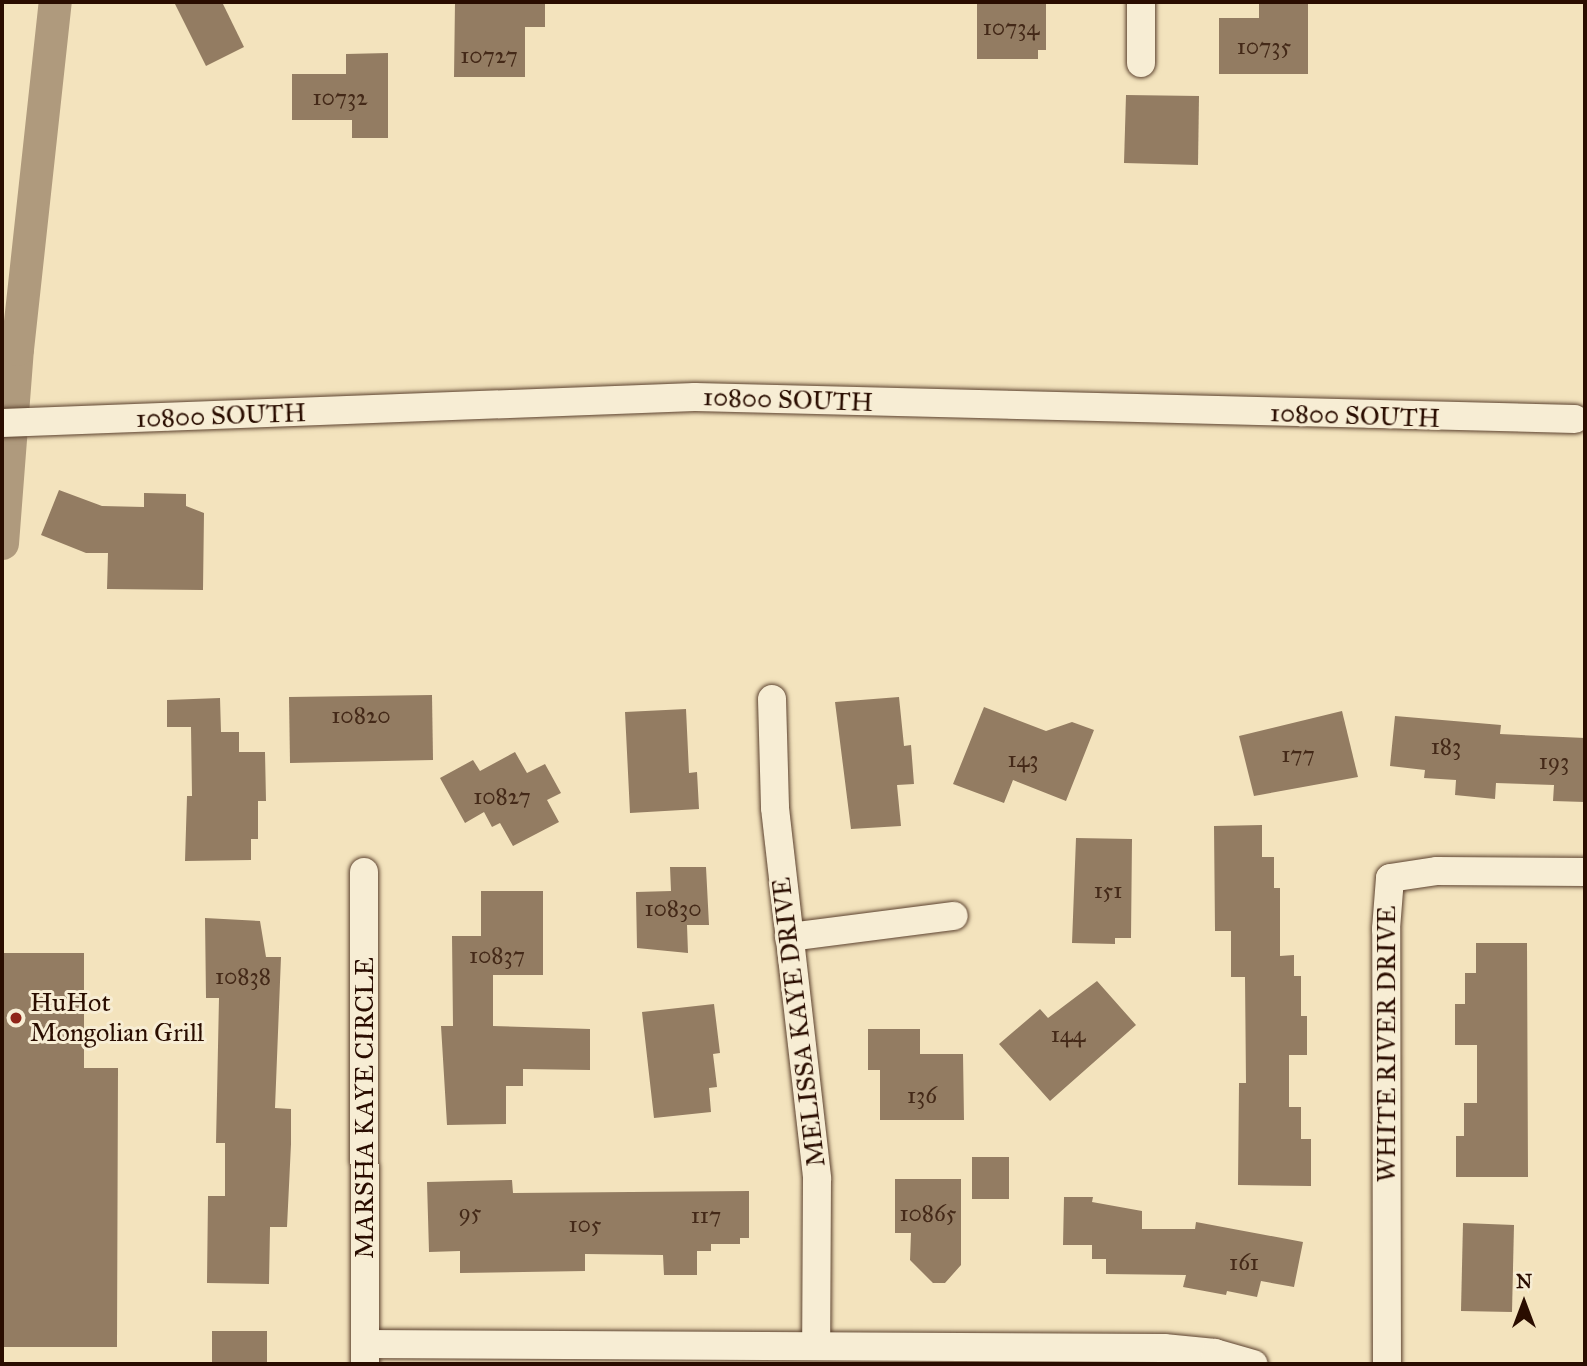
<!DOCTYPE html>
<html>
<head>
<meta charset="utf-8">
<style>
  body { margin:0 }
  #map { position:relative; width:1587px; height:1366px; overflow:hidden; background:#f3e3bd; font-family:"IM FELL Great Primer",serif }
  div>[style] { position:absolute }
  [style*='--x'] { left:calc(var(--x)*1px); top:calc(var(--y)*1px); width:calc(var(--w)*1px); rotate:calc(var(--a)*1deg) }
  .canal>* { height:33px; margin:-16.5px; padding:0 16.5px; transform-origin:16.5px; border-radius:16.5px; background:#af9a7d }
  .building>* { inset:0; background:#937c62 }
  .roads { filter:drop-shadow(0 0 2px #5c422f) drop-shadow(0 0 2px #5c422f) }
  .minor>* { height:28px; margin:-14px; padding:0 14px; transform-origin:14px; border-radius:14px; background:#f7edd4 }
  .dots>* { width:19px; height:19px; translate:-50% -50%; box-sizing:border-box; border:4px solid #f7edd4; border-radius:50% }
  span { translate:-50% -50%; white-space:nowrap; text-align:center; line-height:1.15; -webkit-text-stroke:6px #f7edd4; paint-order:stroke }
  .number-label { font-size:23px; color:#442918 }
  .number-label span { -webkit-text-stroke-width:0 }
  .street-label { font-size:26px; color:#2a0d00 }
  .poi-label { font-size:26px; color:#2a0d00 }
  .left { translate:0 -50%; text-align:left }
  .frame { position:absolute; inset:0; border:4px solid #2a0d00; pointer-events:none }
  .north { position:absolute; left:1489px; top:1268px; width:70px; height:70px; -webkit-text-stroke:5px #f7edd4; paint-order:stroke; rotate:0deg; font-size:19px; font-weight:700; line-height:28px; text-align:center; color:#2a0d00 }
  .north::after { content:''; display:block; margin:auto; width:24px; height:32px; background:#2a0d00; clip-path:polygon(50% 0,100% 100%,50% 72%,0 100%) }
</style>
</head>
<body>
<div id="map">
  <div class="canal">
    <div style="--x:2;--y:543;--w:195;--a:-85.6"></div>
    <div style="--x:17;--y:349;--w:349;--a:-83.8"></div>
  </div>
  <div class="building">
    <div style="clip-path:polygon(174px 2px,222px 2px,244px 47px,206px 66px)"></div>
    <div style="clip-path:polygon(455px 2px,545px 2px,545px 27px,525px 27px,525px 77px,454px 77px)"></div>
    <div style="clip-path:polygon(977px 2px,1046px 3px,1046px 50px,1038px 50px,1038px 59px,977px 59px)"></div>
    <div style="clip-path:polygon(1259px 2px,1308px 2px,1308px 74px,1219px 74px,1219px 18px,1259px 18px)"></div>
    <div style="clip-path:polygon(388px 53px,388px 138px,352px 138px,352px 120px,292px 120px,292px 74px,346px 74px,346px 54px)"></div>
    <div style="clip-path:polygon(1126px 95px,1199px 96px,1198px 165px,1124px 163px)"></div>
    <div style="clip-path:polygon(59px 490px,102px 506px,144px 507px,144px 493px,186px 494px,186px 506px,204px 513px,203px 590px,107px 589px,108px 553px,86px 553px,41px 535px)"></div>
    <div style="clip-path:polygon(432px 695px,433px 760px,290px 763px,289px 697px)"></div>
    <div style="clip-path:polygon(899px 697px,904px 746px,911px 745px,914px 784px,897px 785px,901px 826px,851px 829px,835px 702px)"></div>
    <div style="clip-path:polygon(220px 698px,221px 732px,239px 732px,239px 752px,265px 752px,266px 801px,258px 801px,258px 839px,251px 839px,251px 860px,185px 861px,187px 796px,192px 796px,191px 727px,167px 727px,167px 700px)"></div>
    <div style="clip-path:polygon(984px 707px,1046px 731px,1072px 722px,1094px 730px,1066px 801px,1013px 780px,1004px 803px,953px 784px)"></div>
    <div style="clip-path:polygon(686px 709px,689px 773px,697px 772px,699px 809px,630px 813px,625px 712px)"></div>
    <div style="clip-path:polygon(1342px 711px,1358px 777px,1254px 796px,1239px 736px)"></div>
    <div style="clip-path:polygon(1395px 716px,1501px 725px,1500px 734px,1585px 738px,1585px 802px,1553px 801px,1554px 785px,1496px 783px,1495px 799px,1455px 795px,1456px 780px,1424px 778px,1425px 770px,1390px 766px)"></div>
    <div style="clip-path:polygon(515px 752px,527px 773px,545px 764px,561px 793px,547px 800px,559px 822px,513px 846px,500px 823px,492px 827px,484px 812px,465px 823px,440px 778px,473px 760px,480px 771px)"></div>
    <div style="clip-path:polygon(1262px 825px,1262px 857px,1274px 857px,1274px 888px,1280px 888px,1280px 956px,1294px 955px,1294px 976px,1301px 976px,1301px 1016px,1307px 1016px,1307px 1055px,1289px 1055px,1289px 1107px,1301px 1107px,1301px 1139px,1311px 1139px,1311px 1186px,1238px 1185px,1239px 1083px,1246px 1083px,1245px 977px,1231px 977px,1231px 931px,1215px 931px,1214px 826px)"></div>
    <div style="clip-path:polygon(1076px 838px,1132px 839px,1131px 938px,1115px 938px,1115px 944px,1072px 943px)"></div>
    <div style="clip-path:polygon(670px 867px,706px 867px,709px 925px,687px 925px,688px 953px,637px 948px,636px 892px,671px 891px)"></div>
    <div style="clip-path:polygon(481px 891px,543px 891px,543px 975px,493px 975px,493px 1026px,590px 1029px,590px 1070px,523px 1069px,523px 1086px,506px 1086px,506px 1124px,447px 1125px,441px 1026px,453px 1026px,452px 936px,481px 936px)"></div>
    <div style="clip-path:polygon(205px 918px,260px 921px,266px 957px,281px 957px,275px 1108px,291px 1109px,291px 1144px,287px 1227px,270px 1227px,269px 1284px,207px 1283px,208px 1196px,225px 1196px,225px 1143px,216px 1143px,219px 998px,206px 998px)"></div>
    <div style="clip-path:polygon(1476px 943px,1527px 943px,1528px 1177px,1456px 1177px,1456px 1136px,1464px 1136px,1464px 1103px,1477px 1103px,1477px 1045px,1455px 1045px,1455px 1004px,1465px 1004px,1465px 973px,1476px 973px)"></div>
    <div style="clip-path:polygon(2px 953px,84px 953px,84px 1068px,118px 1068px,117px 1347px,2px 1347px)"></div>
    <div style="clip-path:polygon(1097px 981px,1136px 1025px,1050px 1101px,999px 1044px,1040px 1009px,1048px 1018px)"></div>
    <div style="clip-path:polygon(714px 1004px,720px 1053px,713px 1054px,717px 1087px,709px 1088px,711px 1112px,654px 1118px,642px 1012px)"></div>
    <div style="clip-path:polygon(868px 1029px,920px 1029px,920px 1054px,963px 1054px,964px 1120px,880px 1120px,880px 1070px,868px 1070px)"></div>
    <div style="clip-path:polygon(972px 1157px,1009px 1157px,1009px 1199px,972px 1199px)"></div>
    <div style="clip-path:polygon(895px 1179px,961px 1179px,961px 1265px,945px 1283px,933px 1283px,910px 1260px,911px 1233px,895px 1233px)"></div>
    <div style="clip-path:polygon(512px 1180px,513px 1193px,749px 1191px,749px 1238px,740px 1238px,740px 1244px,711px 1244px,711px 1251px,697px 1251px,697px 1275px,664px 1275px,663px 1255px,585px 1254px,585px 1271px,460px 1273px,460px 1251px,429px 1252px,427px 1182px)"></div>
    <div style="clip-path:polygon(1064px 1197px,1093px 1197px,1092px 1202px,1142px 1211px,1142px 1229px,1195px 1229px,1196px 1222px,1303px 1242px,1294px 1287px,1261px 1281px,1257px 1297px,1227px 1291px,1226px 1295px,1183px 1287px,1186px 1275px,1106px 1274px,1106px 1259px,1092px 1259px,1092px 1245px,1063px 1245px)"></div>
    <div style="clip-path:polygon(1463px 1223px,1514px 1225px,1512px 1312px,1461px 1311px)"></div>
    <div style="clip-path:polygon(212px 1331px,267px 1331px,267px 1364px,212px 1364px)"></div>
  </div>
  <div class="roads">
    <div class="minor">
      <div style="--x:1141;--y:63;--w:61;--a:-90"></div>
      <div style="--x:2;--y:423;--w:693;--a:-2.15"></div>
      <div style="--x:695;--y:397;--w:880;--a:1.43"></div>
      <div style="--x:772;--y:699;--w:109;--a:88.4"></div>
      <div style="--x:775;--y:808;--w:373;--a:83.5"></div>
      <div style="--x:817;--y:1179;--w:167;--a:90.3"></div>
      <div style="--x:364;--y:872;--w:492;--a:89.9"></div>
      <div style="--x:789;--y:937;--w:166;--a:-7.3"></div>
      <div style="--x:365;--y:1344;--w:799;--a:0.29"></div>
      <div style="--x:1164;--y:1348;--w:51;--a:5.6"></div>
      <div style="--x:1215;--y:1353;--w:40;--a:16"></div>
      <div style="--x:1387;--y:1364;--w:435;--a:-90.1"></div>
      <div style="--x:1386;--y:929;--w:51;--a:-85.5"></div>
      <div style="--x:1390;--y:878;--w:48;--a:-8.5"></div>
      <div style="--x:1437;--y:871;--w:148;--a:0.4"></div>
    </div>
  </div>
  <div class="dots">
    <div style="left:16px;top:1018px;background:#8f2418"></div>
  </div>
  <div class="number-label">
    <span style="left:1011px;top:27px">10734</span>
    <span style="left:1264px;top:46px">10735</span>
    <span style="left:489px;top:55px">10727</span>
    <span style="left:340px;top:97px">10732</span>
    <span style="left:361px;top:715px">10820</span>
    <span style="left:1446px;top:746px">183</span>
    <span style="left:1298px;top:754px">177</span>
    <span style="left:1023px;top:759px">143</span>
    <span style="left:1554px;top:761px">193</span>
    <span style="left:502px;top:796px">10827</span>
    <span style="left:1108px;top:890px">151</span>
    <span style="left:673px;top:908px">10830</span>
    <span style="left:497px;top:955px">10837</span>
    <span style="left:243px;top:976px">10838</span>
    <span style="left:1068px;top:1034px">144</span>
    <span style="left:922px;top:1095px">136</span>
    <span style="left:470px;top:1212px">95</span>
    <span style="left:928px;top:1213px">10865</span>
    <span style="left:706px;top:1215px">117</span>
    <span style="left:585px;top:1224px">105</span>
    <span style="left:1244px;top:1262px">161</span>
  </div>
  <div class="street-label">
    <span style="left:788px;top:400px;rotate:2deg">10800 SOUTH</span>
    <span style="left:221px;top:416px;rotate:-2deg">10800 SOUTH</span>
    <span style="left:1355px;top:416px;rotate:2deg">10800 SOUTH</span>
    <span style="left:799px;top:1022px;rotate:-97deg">MELISSA KAYE DRIVE</span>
    <span style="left:1387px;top:1044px;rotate:-90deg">WHITE RIVER DRIVE</span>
    <span style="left:365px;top:1108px;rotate:-90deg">MARSHA KAYE CIRCLE</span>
  </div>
  <div class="poi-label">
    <span class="left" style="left:30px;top:1018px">HuHot<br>Mongolian Grill</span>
  </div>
  <div class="frame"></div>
  <div class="north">N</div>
</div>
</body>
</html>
